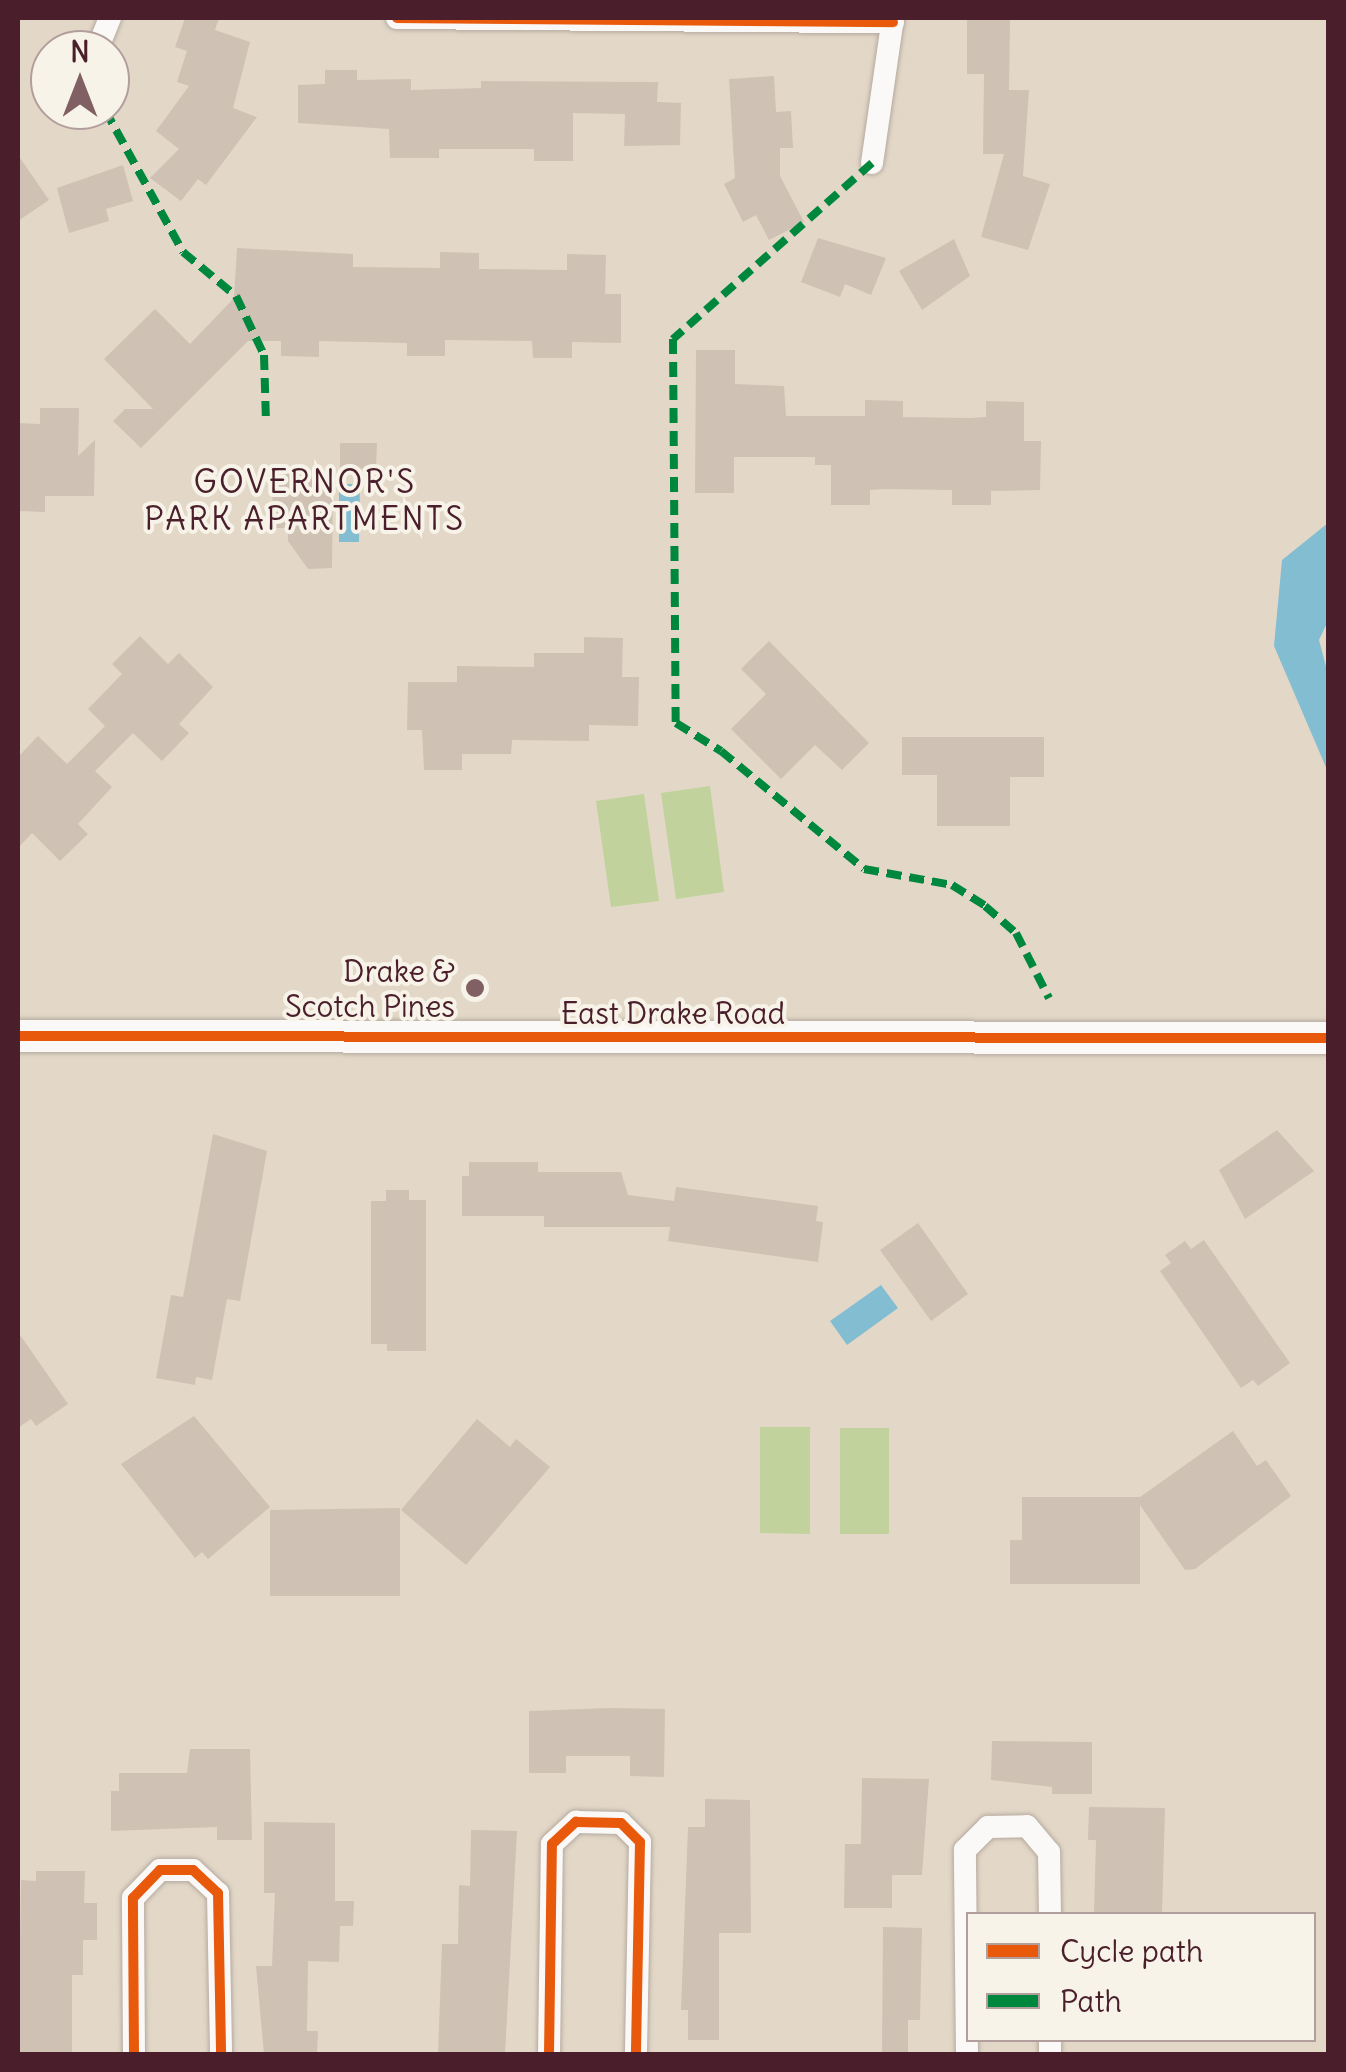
<!DOCTYPE html>
<html>
<head>
<meta charset="utf-8">
<style>
  body { margin:0 }
  #map { position:relative; width:1346px; height:2072px; overflow:hidden; background:#e3d8c7; font-family:Delius,sans-serif }
  div>[style] { position:absolute }
  [style*='--x'] { left:calc(var(--x)*1px); top:calc(var(--y)*1px); width:calc(var(--w)*1px); rotate:calc(var(--a)*1deg) }
  .green>* { inset:0; background:#c1d29c }
  .water>* { inset:0; background:#83bdd2 }
  .building>* { inset:0; background:#cfc1b4 }
  .roads { filter:drop-shadow(0 0 2px #b5aaa0) drop-shadow(0 0 2px #b5aaa0) }
  .minor>* { height:22px; margin:-11px; padding:0 11px; transform-origin:11px; border-radius:11px; background:#fbf9f7 }
  .secondary>* { height:32px; margin:-16px; padding:0 16px; transform-origin:16px; border-radius:16px; background:#fbf9f7 }
  .quiet>* { height:8px; margin-top:-4px; transform-origin:0; background:repeating-linear-gradient(90deg,#00873e 0 15px,transparent 0 23px) }
  .cycleway>* { height:10px; margin:-5px; padding:0 5px; transform-origin:5px; border-radius:5px; background:#e8590c }
  .dots>* { width:28px; height:28px; translate:-50% -50%; box-sizing:border-box; border:5px solid #f7f3e8; border-radius:50% }
  span { translate:-50% -50%; white-space:nowrap; text-align:center; line-height:1.15; -webkit-text-stroke:8px #f7f3e8; paint-order:stroke }
  .poi-label { font-size:30px; color:#4a1f2b }
  .right { translate:-100% -50%; text-align:right }
  .street-label { font-size:30px; color:#4a1f2b }
  .neighbourhood-label { font-size:32px; color:#4a1f2b; letter-spacing:2.5px }
  .frame { position:absolute; inset:0; border:20px solid #4a1f2b; pointer-events:none }
  .legend { position:absolute; left:966px; top:1912px; width:350px; height:130px; box-sizing:border-box; background:#f7f3e8; border:2px solid #b29e9c; margin:0; padding:12px 18px; list-style:none; font-size:30px; color:#4a1f2b }
  .legend li { display:flex; align-items:center; gap:20px; height:50px }
  .legend b { width:50px; border:2px solid #b29e9c }
  .north { position:absolute; left:30px; top:30px; width:100px; height:100px; box-sizing:border-box; background:#f7f3e8; border:2px solid #b29e9c; border-radius:50%; rotate:0deg; font-size:28px; font-weight:700; line-height:40px; text-align:center; color:#4a1f2b }
  .north::after { content:''; display:block; margin:auto; width:35px; height:45px; background:#806062; clip-path:polygon(50% 0,100% 100%,50% 72%,0 100%) }
</style>
</head>
<body>
<div id="map">
  <div class="green">
    <div style="clip-path:polygon(710px 786px,724px 892px,676px 899px,661px 793px)"></div>
    <div style="clip-path:polygon(644px 794px,659px 901px,611px 907px,596px 801px)"></div>
    <div style="clip-path:polygon(760px 1427px,810px 1427px,810px 1534px,760px 1533px)"></div>
    <div style="clip-path:polygon(840px 1428px,889px 1428px,889px 1534px,840px 1534px)"></div>
  </div>
  <div class="water">
    <div style="clip-path:polygon(339px 484px,360px 484px,359px 542px,339px 542px)"></div>
    <div style="clip-path:polygon(1328px 523px,1328px 621px,1319px 640px,1328px 674px,1328px 772px,1274px 646px,1282px 560px)"></div>
    <div style="clip-path:polygon(881px 1285px,898px 1308px,847px 1345px,830px 1321px)"></div>
  </div>
  <div class="building">
    <div style="clip-path:polygon(185px 18px,219px 18px,215px 30px,250px 42px,233px 108px,257px 117px,206px 185px,198px 179px,181px 201px,150px 178px,179px 149px,156px 131px,189px 86px,177px 82px,187px 51px,175px 47px)"></div>
    <div style="clip-path:polygon(967px 18px,1010px 18px,1009px 90px,1029px 90px,1023px 176px,1050px 184px,1028px 250px,981px 237px,1004px 154px,983px 154px,984px 74px,967px 74px)"></div>
    <div style="clip-path:polygon(325px 70px,357px 70px,357px 80px,411px 79px,411px 90px,481px 88px,481px 81px,658px 82px,657px 102px,681px 103px,680px 145px,624px 146px,625px 114px,573px 113px,573px 161px,534px 161px,534px 149px,439px 149px,439px 158px,390px 158px,389px 129px,298px 123px,298px 85px,325px 84px)"></div>
    <div style="clip-path:polygon(774px 76px,776px 112px,791px 111px,793px 148px,780px 148px,780px 176px,804px 222px,769px 240px,756px 215px,743px 222px,724px 184px,735px 178px,729px 79px)"></div>
    <div style="clip-path:polygon(18px 155px,49px 200px,18px 221px)"></div>
    <div style="clip-path:polygon(123px 165px,133px 201px,106px 209px,109px 221px,69px 233px,57px 188px)"></div>
    <div style="clip-path:polygon(818px 238px,886px 258px,871px 295px,845px 284px,840px 297px,801px 282px)"></div>
    <div style="clip-path:polygon(954px 239px,970px 276px,922px 310px,899px 271px)"></div>
    <div style="clip-path:polygon(237px 248px,353px 254px,353px 267px,440px 268px,440px 252px,479px 253px,479px 269px,567px 270px,567px 254px,606px 255px,605px 294px,621px 294px,621px 343px,572px 342px,572px 358px,533px 358px,532px 341px,445px 340px,445px 356px,407px 356px,407px 343px,319px 341px,319px 357px,281px 356px,281px 341px,248px 341px,141px 448px,113px 421px,125px 409px,153px 409px,104px 359px,155px 309px,190px 344px,234px 298px)"></div>
    <div style="clip-path:polygon(696px 350px,735px 350px,735px 384px,784px 386px,786px 416px,865px 416px,865px 400px,903px 401px,903px 417px,970px 418px,986px 417px,986px 401px,1024px 402px,1024px 441px,1041px 441px,1040px 490px,991px 491px,991px 505px,952px 505px,952px 490px,884px 489px,870px 490px,870px 505px,831px 505px,831px 465px,815px 465px,815px 457px,734px 457px,734px 493px,695px 493px)"></div>
    <div style="clip-path:polygon(40px 408px,79px 408px,78px 456px,95px 440px,94px 496px,45px 496px,45px 512px,18px 511px,18px 423px,40px 424px)"></div>
    <div style="clip-path:polygon(340px 443px,377px 443px,376px 469px,340px 468px)"></div>
    <div style="clip-path:polygon(333px 472px,332px 568px,308px 569px,288px 541px,288px 528px,273px 528px,272px 473px)"></div>
    <div style="clip-path:polygon(140px 636px,168px 664px,179px 653px,213px 687px,179px 724px,189px 733px,162px 761px,133px 733px,95px 771px,112px 787px,78px 824px,88px 834px,60px 861px,32px 833px,18px 848px,18px 757px,38px 736px,67px 764px,105px 726px,88px 709px,122px 674px,112px 664px)"></div>
    <div style="clip-path:polygon(584px 637px,623px 638px,622px 677px,639px 677px,638px 726px,589px 725px,589px 741px,512px 740px,511px 754px,462px 754px,462px 770px,424px 770px,422px 730px,407px 730px,408px 682px,457px 682px,457px 666px,534px 667px,534px 653px,584px 653px)"></div>
    <div style="clip-path:polygon(769px 641px,869px 743px,842px 770px,815px 745px,781px 779px,731px 729px,766px 694px,741px 669px)"></div>
    <div style="clip-path:polygon(902px 737px,1044px 737px,1044px 777px,1010px 777px,1010px 826px,937px 826px,937px 775px,902px 775px)"></div>
    <div style="clip-path:polygon(1277px 1130px,1314px 1171px,1245px 1219px,1219px 1170px)"></div>
    <div style="clip-path:polygon(213px 1134px,267px 1151px,240px 1301px,227px 1299px,212px 1380px,196px 1377px,195px 1385px,156px 1378px,171px 1295px,183px 1297px)"></div>
    <div style="clip-path:polygon(469px 1162px,538px 1162px,538px 1172px,621px 1172px,628px 1195px,674px 1201px,676px 1187px,818px 1206px,816px 1221px,823px 1222px,818px 1262px,668px 1241px,670px 1227px,544px 1227px,544px 1216px,462px 1216px,462px 1176px,469px 1176px)"></div>
    <div style="clip-path:polygon(386px 1190px,409px 1190px,409px 1200px,426px 1200px,426px 1351px,387px 1351px,387px 1344px,371px 1344px,371px 1201px,386px 1201px)"></div>
    <div style="clip-path:polygon(918px 1223px,968px 1294px,931px 1321px,880px 1250px)"></div>
    <div style="clip-path:polygon(1204px 1240px,1290px 1363px,1258px 1386px,1253px 1380px,1241px 1388px,1160px 1271px,1171px 1263px,1165px 1255px,1185px 1241px,1191px 1249px)"></div>
    <div style="clip-path:polygon(18px 1332px,68px 1404px,36px 1426px,31px 1419px,18px 1428px)"></div>
    <div style="clip-path:polygon(194px 1416px,270px 1507px,208px 1559px,202px 1552px,195px 1558px,121px 1464px)"></div>
    <div style="clip-path:polygon(477px 1419px,510px 1447px,516px 1439px,550px 1467px,466px 1565px,401px 1510px)"></div>
    <div style="clip-path:polygon(1233px 1431px,1257px 1466px,1266px 1460px,1291px 1496px,1195px 1569px,1185px 1570px,1140px 1505px,1140px 1584px,1010px 1584px,1010px 1540px,1022px 1540px,1022px 1497px,1140px 1497px)"></div>
    <div style="clip-path:polygon(400px 1508px,400px 1596px,270px 1596px,270px 1510px)"></div>
    <div style="clip-path:polygon(610px 1708px,665px 1709px,664px 1777px,630px 1776px,630px 1756px,566px 1756px,566px 1773px,529px 1773px,529px 1711px)"></div>
    <div style="clip-path:polygon(992px 1741px,1092px 1742px,1092px 1794px,1052px 1794px,1052px 1787px,991px 1780px)"></div>
    <div style="clip-path:polygon(190px 1749px,250px 1749px,252px 1840px,217px 1840px,217px 1827px,111px 1831px,111px 1791px,119px 1791px,119px 1773px,187px 1773px)"></div>
    <div style="clip-path:polygon(862px 1778px,929px 1779px,922px 1875px,892px 1875px,892px 1908px,844px 1908px,845px 1844px,861px 1844px)"></div>
    <div style="clip-path:polygon(705px 1799px,750px 1800px,751px 1933px,719px 1933px,719px 2040px,688px 2040px,688px 2010px,681px 2010px,688px 1827px,705px 1827px)"></div>
    <div style="clip-path:polygon(1089px 1807px,1165px 1808px,1162px 1914px,1094px 1912px,1096px 1840px,1088px 1840px)"></div>
    <div style="clip-path:polygon(264px 1822px,335px 1823px,335px 1901px,354px 1901px,353px 1926px,340px 1926px,339px 1962px,308px 1961px,307px 2031px,318px 2031px,317px 2054px,264px 2054px,256px 1966px,272px 1966px,275px 1893px,264px 1893px)"></div>
    <div style="clip-path:polygon(471px 1830px,517px 1831px,505px 2054px,438px 2054px,442px 1944px,458px 1944px,459px 1885px,470px 1886px)"></div>
    <div style="clip-path:polygon(36px 1871px,85px 1871px,84px 1903px,97px 1903px,97px 1940px,83px 1940px,83px 1975px,72px 1975px,72px 2054px,18px 2054px,21px 1880px,36px 1881px)"></div>
    <div style="clip-path:polygon(883px 1927px,922px 1928px,920px 2020px,908px 2020px,908px 2054px,882px 2054px)"></div>
  </div>
  <div class="roads">
    <div class="minor">
      <div style="--x:397;--y:18;--w:496;--a:0.5"></div>
      <div style="--x:97;--y:50;--w:35;--a:-68"></div>
      <div style="--x:872;--y:163;--w:147;--a:-81.8"></div>
      <div style="--x:1050;--y:2040;--w:14;--a:90"></div>
      <div style="--x:134;--y:2054;--w:156;--a:-90.4"></div>
      <div style="--x:133;--y:1898;--w:39;--a:-46"></div>
      <div style="--x:160;--y:1870;--w:33;--a:0"></div>
      <div style="--x:193;--y:1870;--w:34;--a:43"></div>
      <div style="--x:218;--y:1893;--w:161;--a:88.9"></div>
      <div style="--x:549;--y:2054;--w:210;--a:-89.2"></div>
      <div style="--x:552;--y:1844;--w:33;--a:-43"></div>
      <div style="--x:576;--y:1822;--w:45;--a:1.3"></div>
      <div style="--x:621;--y:1823;--w:27;--a:45"></div>
      <div style="--x:640;--y:1842;--w:212;--a:91.1"></div>
      <div style="--x:967;--y:2054;--w:204;--a:-90.6"></div>
      <div style="--x:965;--y:1850;--w:33;--a:-45"></div>
      <div style="--x:988;--y:1827;--w:39;--a:-1"></div>
      <div style="--x:1027;--y:1826;--w:34;--a:50"></div>
      <div style="--x:1049;--y:1852;--w:62;--a:89.1"></div>
    </div>
    <div class="secondary">
      <div style="--x:18;--y:1036;--w:1310;--a:0.09"></div>
    </div>
  </div>
  <div class="quiet">
    <div style="--x:105;--y:110;--w:162;--a:61.2"></div>
    <div style="--x:183;--y:252;--w:69;--a:39.7"></div>
    <div style="--x:236;--y:296;--w:65;--a:64.6"></div>
    <div style="--x:264;--y:355;--w:69;--a:88.3"></div>
    <div style="--x:872;--y:163;--w:266;--a:138.5"></div>
    <div style="--x:673;--y:339;--w:384;--a:89.6"></div>
    <div style="--x:676;--y:723;--w:53;--a:31.9"></div>
    <div style="--x:721;--y:751;--w:185;--a:39.5"></div>
    <div style="--x:864;--y:869;--w:89;--a:10.3"></div>
    <div style="--x:952;--y:885;--w:39;--a:32"></div>
    <div style="--x:985;--y:906;--w:41;--a:41.1"></div>
    <div style="--x:1016;--y:933;--w:73;--a:63.1"></div>
  </div>
  <div class="cycleway">
    <div style="--x:397;--y:18;--w:496;--a:0.5"></div>
    <div style="--x:18;--y:1036;--w:1310;--a:0.09"></div>
    <div style="--x:134;--y:2054;--w:156;--a:-90.4"></div>
    <div style="--x:133;--y:1898;--w:39;--a:-46"></div>
    <div style="--x:160;--y:1870;--w:33;--a:0"></div>
    <div style="--x:193;--y:1870;--w:34;--a:43"></div>
    <div style="--x:218;--y:1893;--w:161;--a:88.9"></div>
    <div style="--x:549;--y:2054;--w:210;--a:-89.2"></div>
    <div style="--x:552;--y:1844;--w:33;--a:-43"></div>
    <div style="--x:576;--y:1822;--w:45;--a:1.3"></div>
    <div style="--x:621;--y:1823;--w:27;--a:45"></div>
    <div style="--x:640;--y:1842;--w:212;--a:91.1"></div>
  </div>
  <div class="dots">
    <div style="left:475px;top:988px;background:#806062"></div>
  </div>
  <div class="poi-label">
    <span class="right" style="left:455px;top:988px">Drake &amp;<br>Scotch Pines</span>
  </div>
  <div class="street-label">
    <span style="left:673px;top:1013px">East Drake Road</span>
  </div>
  <div class="neighbourhood-label">
    <span style="left:305px;top:501px">GOVERNOR'S<br>PARK APARTMENTS</span>
  </div>
  <div class="frame"></div>
  <ul class="legend">
  <li><b style="height:12px;background:#e8590c"></b>Cycle path</li>
  <li><b style="height:12px;background:#00873e"></b>Path</li>
  </ul>
  <div class="north">N</div>
</div>
</body>
</html>
